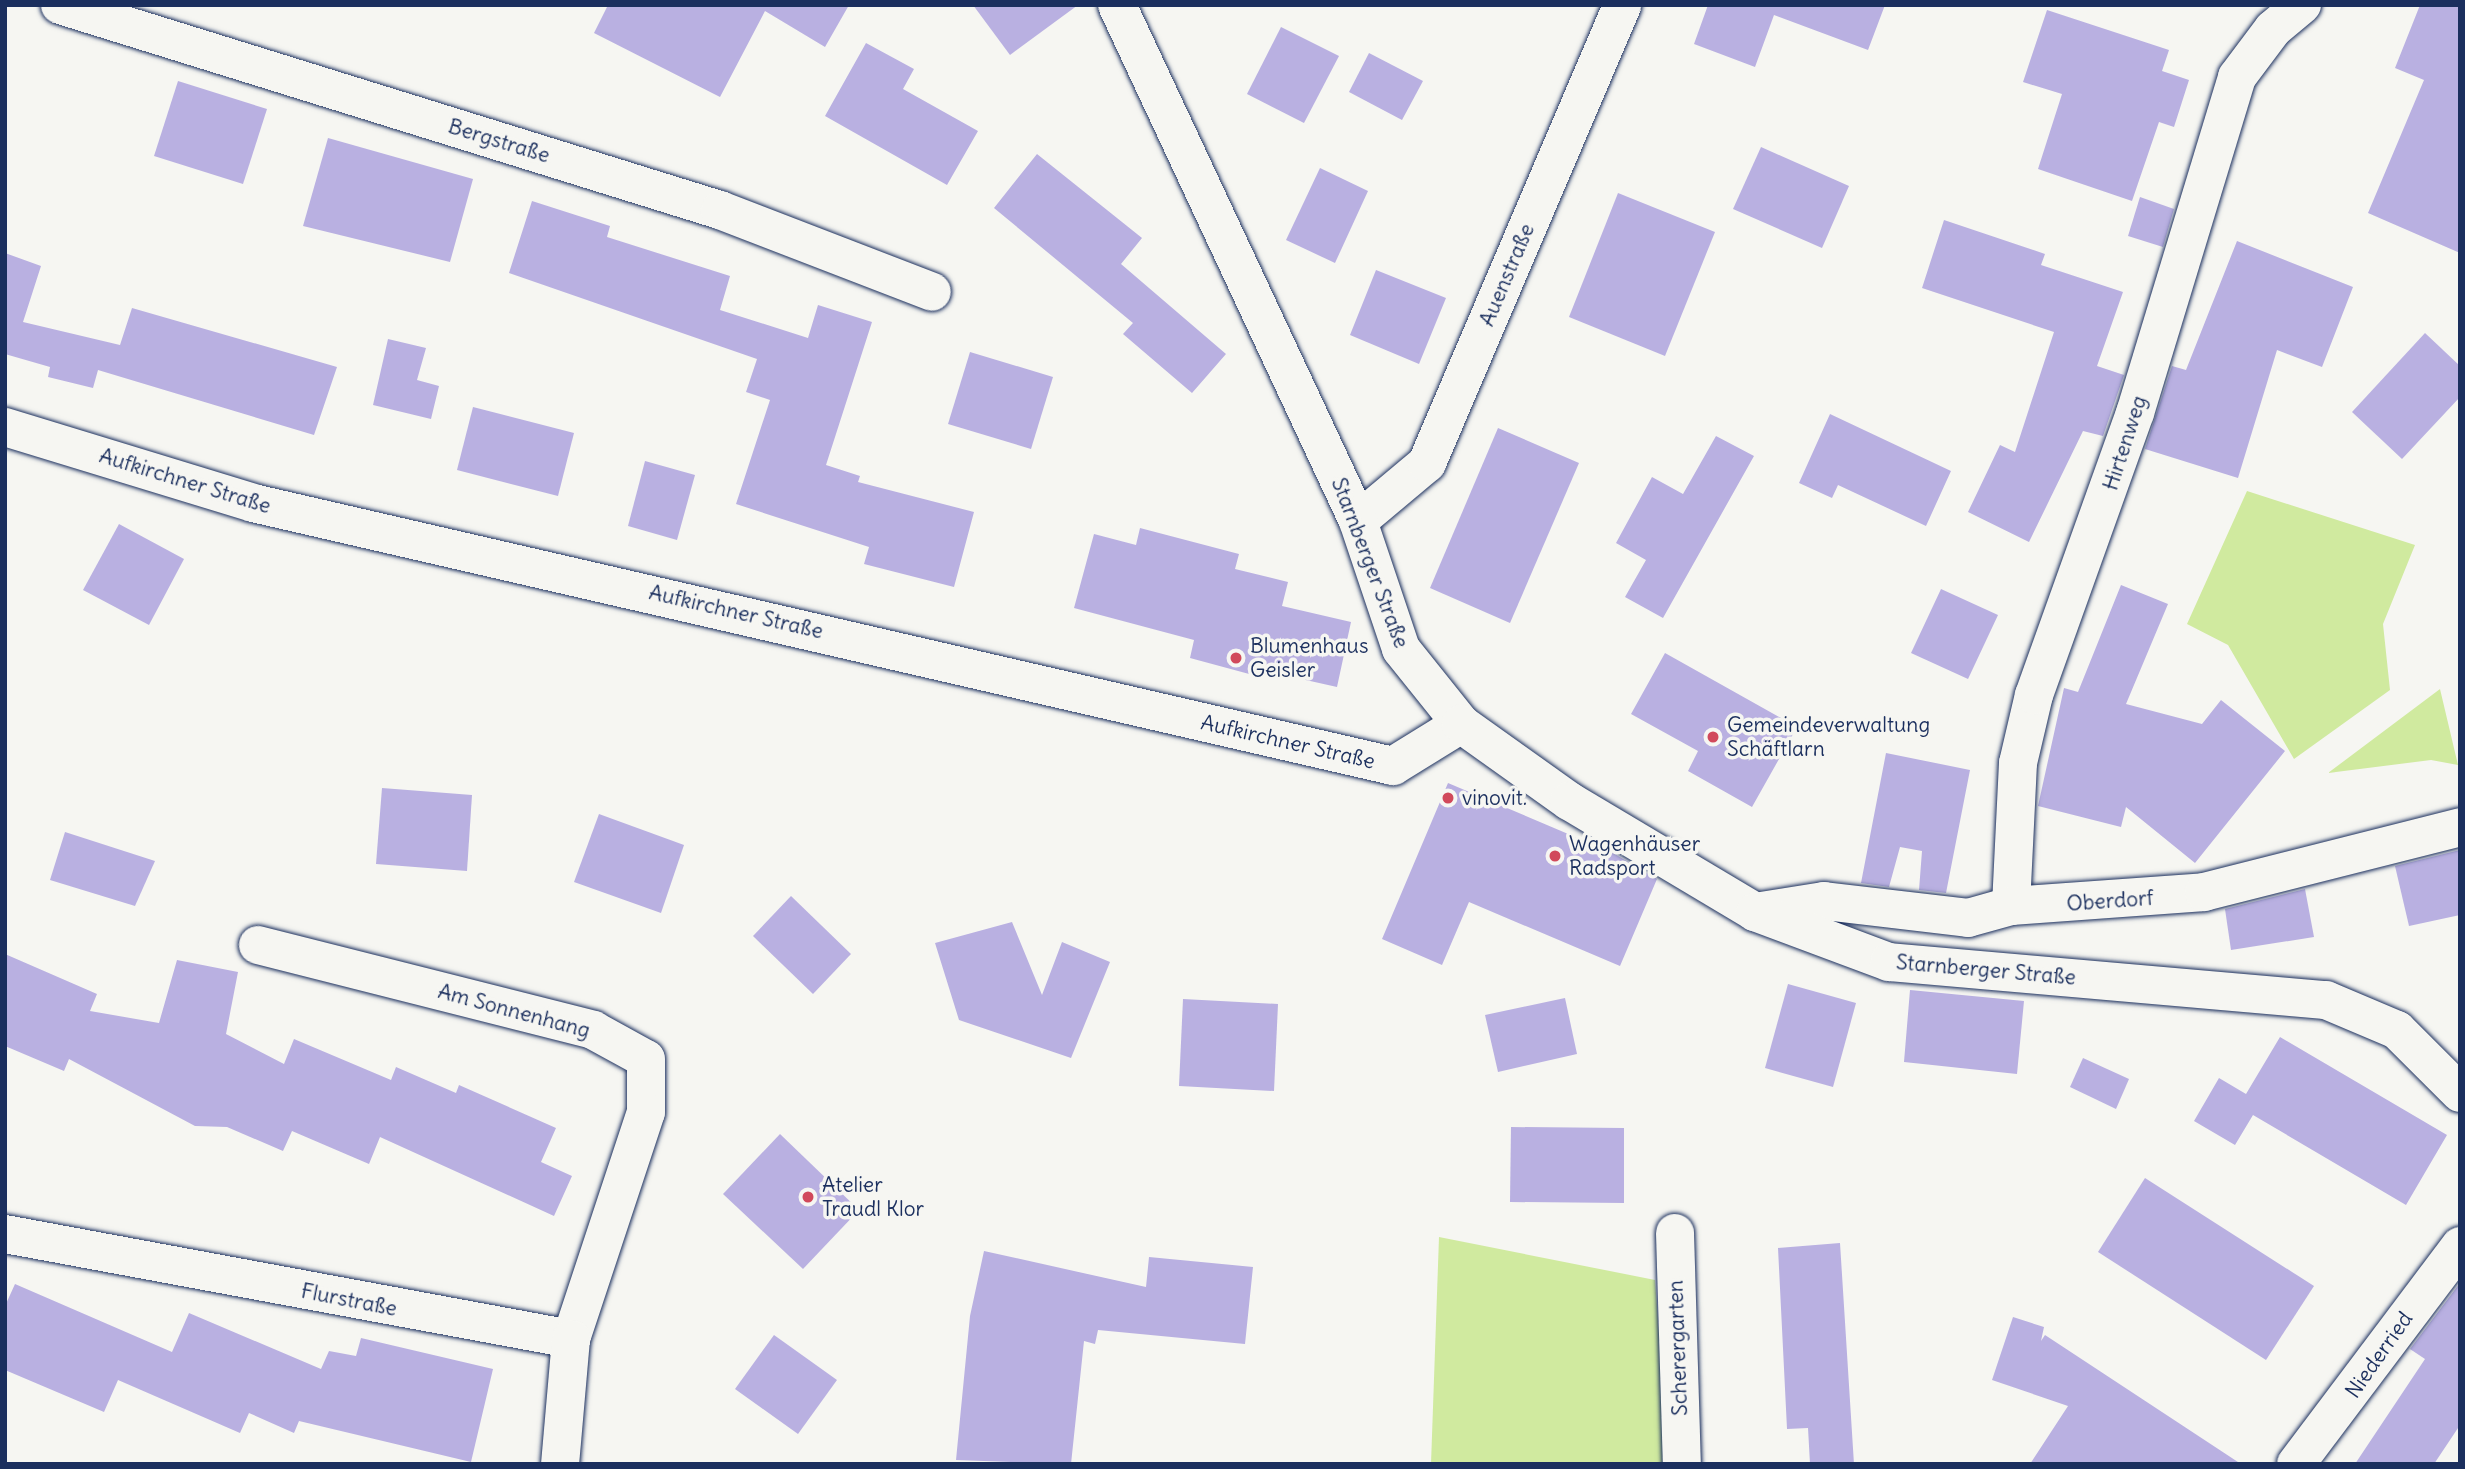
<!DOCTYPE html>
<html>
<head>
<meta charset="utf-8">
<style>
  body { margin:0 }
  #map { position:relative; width:2465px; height:1469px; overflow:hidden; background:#f6f6f2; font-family:Delius,sans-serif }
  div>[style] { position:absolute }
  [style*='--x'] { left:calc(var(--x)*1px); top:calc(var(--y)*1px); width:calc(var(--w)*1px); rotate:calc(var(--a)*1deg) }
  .green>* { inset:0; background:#d0ea9f }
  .building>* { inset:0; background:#b9b0e1 }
  .roads { filter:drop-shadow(0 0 2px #1b2f5e) drop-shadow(0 0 2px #1b2f5e) }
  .minor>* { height:38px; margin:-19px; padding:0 19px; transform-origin:19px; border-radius:19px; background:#f6f6f2 }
  .secondary>* { height:38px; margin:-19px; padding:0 19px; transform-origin:19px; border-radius:19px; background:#f6f6f2 }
  .dots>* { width:19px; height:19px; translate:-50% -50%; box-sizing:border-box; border:4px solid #f6f6f2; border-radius:50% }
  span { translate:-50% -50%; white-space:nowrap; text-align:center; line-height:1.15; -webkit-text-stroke:7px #f6f6f2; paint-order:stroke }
  .street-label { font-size:21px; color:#1b2f5e }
  .poi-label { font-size:21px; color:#1b2f5e }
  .left { translate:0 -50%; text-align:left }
  .frame { position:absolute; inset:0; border:7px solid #1b2f5e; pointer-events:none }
</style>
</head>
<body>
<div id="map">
  <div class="green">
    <div style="clip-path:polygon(2247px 491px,2415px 545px,2383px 624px,2390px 690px,2294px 759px,2228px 645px,2187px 624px)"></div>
    <div style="clip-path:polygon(2440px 689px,2458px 765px,2431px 760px,2328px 773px)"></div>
    <div style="clip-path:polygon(1439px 1237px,1655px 1280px,1669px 1464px,1431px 1464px)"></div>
  </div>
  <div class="building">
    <div style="clip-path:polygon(608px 5px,849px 5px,825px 47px,765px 11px,720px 97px,594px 33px)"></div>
    <div style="clip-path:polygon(973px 5px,1078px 5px,1010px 55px)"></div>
    <div style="clip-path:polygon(1708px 5px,1885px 5px,1868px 50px,1774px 15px,1755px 67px,1694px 44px)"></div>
    <div style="clip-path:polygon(2420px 5px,2460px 5px,2460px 253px,2368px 213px,2424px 80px,2395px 68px)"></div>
    <div style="clip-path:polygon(2047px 10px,2169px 50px,2162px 71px,2189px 80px,2174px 127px,2159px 122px,2132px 201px,2038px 169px,2062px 94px,2023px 82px)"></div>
    <div style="clip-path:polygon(1281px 27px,1339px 56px,1304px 123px,1247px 94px)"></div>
    <div style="clip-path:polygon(866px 43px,914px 69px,903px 89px,978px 131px,947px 185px,825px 116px)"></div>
    <div style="clip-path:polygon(1369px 53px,1423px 81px,1402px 120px,1349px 92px)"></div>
    <div style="clip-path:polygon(178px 81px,267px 109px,243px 184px,154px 156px)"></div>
    <div style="clip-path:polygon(328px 138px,473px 179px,450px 262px,303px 226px)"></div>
    <div style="clip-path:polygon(1761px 147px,1849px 186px,1822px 248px,1733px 209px)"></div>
    <div style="clip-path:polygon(1037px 154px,1142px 238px,1121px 264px,1226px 354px,1192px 393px,1123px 334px,1133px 323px,994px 208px)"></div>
    <div style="clip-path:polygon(1320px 168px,1368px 191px,1335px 263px,1286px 240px)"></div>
    <div style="clip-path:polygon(1618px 193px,1715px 232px,1665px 356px,1569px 317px)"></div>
    <div style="clip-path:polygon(2140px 197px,2174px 209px,2163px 247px,2128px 236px)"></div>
    <div style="clip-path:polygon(532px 201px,610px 226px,607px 237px,730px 276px,720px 310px,808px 338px,818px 305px,872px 322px,826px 465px,860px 476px,858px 482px,974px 512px,954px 587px,864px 564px,869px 547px,736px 504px,770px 400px,746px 392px,757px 359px,509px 273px)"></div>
    <div style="clip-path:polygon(1944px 220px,2045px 254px,2041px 265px,2123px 292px,2097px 366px,2124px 375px,2103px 436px,2083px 431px,2029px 542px,1968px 512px,2000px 445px,2015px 452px,2054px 332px,1922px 288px)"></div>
    <div style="clip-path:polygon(2237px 241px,2353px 287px,2322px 367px,2277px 350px,2238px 478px,2145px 449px,2172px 366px,2186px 370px)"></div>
    <div style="clip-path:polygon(5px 253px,41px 266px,23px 322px,120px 345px,132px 308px,337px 367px,314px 435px,98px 370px,93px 388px,48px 377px,50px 367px,5px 354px)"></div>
    <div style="clip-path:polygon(1376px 270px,1446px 298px,1419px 364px,1350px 335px)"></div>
    <div style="clip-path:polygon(2425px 333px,2460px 366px,2460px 397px,2402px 459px,2352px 412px)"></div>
    <div style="clip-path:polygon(388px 339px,426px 348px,417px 380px,439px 386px,431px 419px,373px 405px)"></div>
    <div style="clip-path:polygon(970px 352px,1053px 377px,1031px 449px,948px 424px)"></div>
    <div style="clip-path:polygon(473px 407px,574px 433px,558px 496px,457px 470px)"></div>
    <div style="clip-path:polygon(1830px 414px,1951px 471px,1926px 526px,1838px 485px,1832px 498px,1799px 483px)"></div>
    <div style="clip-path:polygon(1498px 428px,1579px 463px,1510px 623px,1430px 588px)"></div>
    <div style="clip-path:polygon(1716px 436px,1754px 456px,1663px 618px,1625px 597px,1646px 560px,1616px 543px,1652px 477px,1683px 494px)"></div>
    <div style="clip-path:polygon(645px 461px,695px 475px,677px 540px,628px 526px)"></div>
    <div style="clip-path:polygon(119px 524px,184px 559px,149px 625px,83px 590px)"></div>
    <div style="clip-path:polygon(1140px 528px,1239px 554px,1235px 569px,1288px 582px,1282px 606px,1351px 622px,1337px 687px,1266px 671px,1264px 678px,1190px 658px,1194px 640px,1074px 608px,1094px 534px,1136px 545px)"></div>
    <div style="clip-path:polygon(2121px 585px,2168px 604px,2126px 704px,2202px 724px,2221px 700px,2285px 751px,2195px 863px,2126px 807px,2121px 827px,2038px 806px,2064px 688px,2078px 692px)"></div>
    <div style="clip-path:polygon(1941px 589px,1998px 615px,1968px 679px,1911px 653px)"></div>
    <div style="clip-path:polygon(1665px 653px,1797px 727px,1752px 807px,1688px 771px,1698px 751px,1631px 714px)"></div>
    <div style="clip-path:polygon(1886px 753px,1970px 770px,1946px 893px,1919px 890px,1922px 851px,1900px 847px,1889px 887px,1861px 883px)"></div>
    <div style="clip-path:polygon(1448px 783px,1613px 853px,1657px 879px,1620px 966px,1469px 902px,1442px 965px,1382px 939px)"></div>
    <div style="clip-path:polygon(382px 788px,472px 795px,467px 871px,376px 864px)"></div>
    <div style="clip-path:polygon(599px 814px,684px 845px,661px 913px,574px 882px)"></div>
    <div style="clip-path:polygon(65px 832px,155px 861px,135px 906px,50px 880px)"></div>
    <div style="clip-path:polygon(2460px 850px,2460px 915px,2409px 926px,2395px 866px)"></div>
    <div style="clip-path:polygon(2305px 889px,2314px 937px,2231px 950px,2225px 909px)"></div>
    <div style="clip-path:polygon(791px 896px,851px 954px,813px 994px,753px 936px)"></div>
    <div style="clip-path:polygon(1012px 922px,1042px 995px,1062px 942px,1110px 962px,1071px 1058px,959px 1020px,935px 943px)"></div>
    <div style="clip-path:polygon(5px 954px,97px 994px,90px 1011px,159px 1023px,177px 960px,238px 972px,226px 1034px,284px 1064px,294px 1039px,391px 1080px,396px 1067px,456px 1093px,459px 1085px,556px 1128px,541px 1162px,572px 1176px,554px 1216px,380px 1137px,369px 1164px,292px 1131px,283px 1151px,227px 1127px,195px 1126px,69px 1059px,64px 1071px,5px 1046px)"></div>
    <div style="clip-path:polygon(1788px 984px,1856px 1003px,1833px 1087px,1765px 1068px)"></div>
    <div style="clip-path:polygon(1910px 990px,2024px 1001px,2017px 1074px,1904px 1062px)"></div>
    <div style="clip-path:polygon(1565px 998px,1577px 1054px,1498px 1072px,1485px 1015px)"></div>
    <div style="clip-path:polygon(1183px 999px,1278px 1004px,1274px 1091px,1179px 1086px)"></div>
    <div style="clip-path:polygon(2280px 1037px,2447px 1135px,2406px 1205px,2253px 1115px,2235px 1145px,2194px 1121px,2219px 1078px,2246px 1094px)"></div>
    <div style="clip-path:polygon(2083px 1058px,2129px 1079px,2116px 1109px,2070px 1087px)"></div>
    <div style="clip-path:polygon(1511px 1127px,1624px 1128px,1624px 1203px,1510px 1202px)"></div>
    <div style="clip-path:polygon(780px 1134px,859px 1210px,803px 1269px,723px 1194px)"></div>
    <div style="clip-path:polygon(2145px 1178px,2314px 1286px,2266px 1360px,2098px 1252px)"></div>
    <div style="clip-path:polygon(1840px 1243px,1854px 1464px,1810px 1464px,1808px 1428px,1787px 1429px,1778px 1248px)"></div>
    <div style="clip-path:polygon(984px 1251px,1146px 1287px,1149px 1257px,1253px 1267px,1245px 1344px,1098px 1330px,1095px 1344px,1084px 1341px,1071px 1464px,956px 1460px,970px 1316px)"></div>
    <div style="clip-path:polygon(2460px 1283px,2460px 1425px,2434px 1464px,2355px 1464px,2425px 1359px,2410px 1349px)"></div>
    <div style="clip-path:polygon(15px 1284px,172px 1352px,189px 1313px,321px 1369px,329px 1351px,356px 1356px,361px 1338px,493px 1369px,471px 1462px,299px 1421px,294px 1433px,249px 1413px,240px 1433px,118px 1380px,104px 1412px,5px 1370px,5px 1306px)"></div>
    <div style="clip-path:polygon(2013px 1317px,2044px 1327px,2041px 1341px,2045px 1335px,2241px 1464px,2030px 1464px,2068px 1406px,1992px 1380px)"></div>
    <div style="clip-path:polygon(774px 1335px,837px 1380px,798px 1434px,735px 1389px)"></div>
  </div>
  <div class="roads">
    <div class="minor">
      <div style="--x:60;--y:5;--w:691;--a:17.26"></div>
      <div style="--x:720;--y:210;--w:227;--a:21.1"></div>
      <div style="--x:5;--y:427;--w:259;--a:17"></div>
      <div style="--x:253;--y:503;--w:1170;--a:12.99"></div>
      <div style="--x:1393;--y:766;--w:80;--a:-31.7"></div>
      <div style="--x:1358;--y:521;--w:90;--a:-40"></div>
      <div style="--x:1427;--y:463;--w:498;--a:-66.9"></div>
      <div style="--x:2011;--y:906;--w:143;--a:-87.2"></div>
      <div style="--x:2018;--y:763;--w:70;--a:-76.8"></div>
      <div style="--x:2034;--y:695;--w:300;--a:-70.3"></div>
      <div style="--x:2135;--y:413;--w:351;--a:-73.1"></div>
      <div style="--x:2237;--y:77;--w:60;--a:-53.1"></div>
      <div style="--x:2273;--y:29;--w:38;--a:-40"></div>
      <div style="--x:1755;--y:912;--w:70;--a:-9.1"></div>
      <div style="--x:1824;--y:901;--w:145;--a:6.7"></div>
      <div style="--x:1968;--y:918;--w:45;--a:-15.6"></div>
      <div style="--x:2011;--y:906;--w:194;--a:-4.1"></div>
      <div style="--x:2204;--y:892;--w:264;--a:-14.2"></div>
      <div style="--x:258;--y:945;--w:346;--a:14.2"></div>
      <div style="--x:593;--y:1030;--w:60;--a:28.7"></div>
      <div style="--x:646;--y:1059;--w:53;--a:90"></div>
      <div style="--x:646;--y:1112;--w:239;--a:108.3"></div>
      <div style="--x:1675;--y:1233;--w:231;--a:88.3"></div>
      <div style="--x:5;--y:1234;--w:576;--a:10.51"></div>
      <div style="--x:571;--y:1339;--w:125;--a:95"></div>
      <div style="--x:2296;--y:1464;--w:273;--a:-53"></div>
    </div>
    <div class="secondary">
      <div style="--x:1117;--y:5;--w:570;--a:64.96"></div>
      <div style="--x:1358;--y:521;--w:135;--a:71.4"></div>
      <div style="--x:1401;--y:649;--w:96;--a:51.3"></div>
      <div style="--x:1461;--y:724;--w:133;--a:35.5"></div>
      <div style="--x:1569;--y:801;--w:217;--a:30.8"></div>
      <div style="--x:1755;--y:912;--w:143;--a:20.5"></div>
      <div style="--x:1889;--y:962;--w:439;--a:5"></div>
      <div style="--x:2326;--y:1000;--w:77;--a:22.9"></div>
      <div style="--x:2397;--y:1030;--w:89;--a:45"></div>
    </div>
  </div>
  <div class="dots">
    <div style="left:1236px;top:658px;background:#d1495b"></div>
    <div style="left:1713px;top:737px;background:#d1495b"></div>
    <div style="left:1448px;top:798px;background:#d1495b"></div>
    <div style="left:1555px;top:856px;background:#d1495b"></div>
    <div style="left:808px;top:1197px;background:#d1495b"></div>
  </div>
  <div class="street-label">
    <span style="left:499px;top:141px;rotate:17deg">Bergstraße</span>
    <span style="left:1507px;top:275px;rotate:-67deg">Auenstraße</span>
    <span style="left:2125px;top:443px;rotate:-72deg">Hirtenweg</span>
    <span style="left:185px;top:481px;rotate:17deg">Aufkirchner Straße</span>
    <span style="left:1370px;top:563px;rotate:69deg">Starnberger Straße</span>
    <span style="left:736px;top:612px;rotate:13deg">Aufkirchner Straße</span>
    <span style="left:1288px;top:742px;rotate:13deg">Aufkirchner Straße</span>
    <span style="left:2110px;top:901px;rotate:-4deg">Oberdorf</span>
    <span style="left:1986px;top:970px;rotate:5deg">Starnberger Straße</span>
    <span style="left:514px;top:1011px;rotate:15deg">Am Sonnenhang</span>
    <span style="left:349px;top:1300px;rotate:11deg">Flurstraße</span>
    <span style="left:1678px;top:1348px;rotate:-92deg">Scherergarten</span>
    <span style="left:2379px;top:1355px;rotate:-55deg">Niederried</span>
  </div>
  <div class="poi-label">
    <span class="left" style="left:1250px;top:658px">Blumenhaus<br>Geisler</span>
    <span class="left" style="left:1727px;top:737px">Gemeindeverwaltung<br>Schäftlarn</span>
    <span class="left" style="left:1462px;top:798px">vinovit.</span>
    <span class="left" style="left:1569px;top:856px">Wagenhäuser<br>Radsport</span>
    <span class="left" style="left:822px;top:1197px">Atelier<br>Traudl Klor</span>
  </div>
  <div class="frame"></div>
</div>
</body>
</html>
